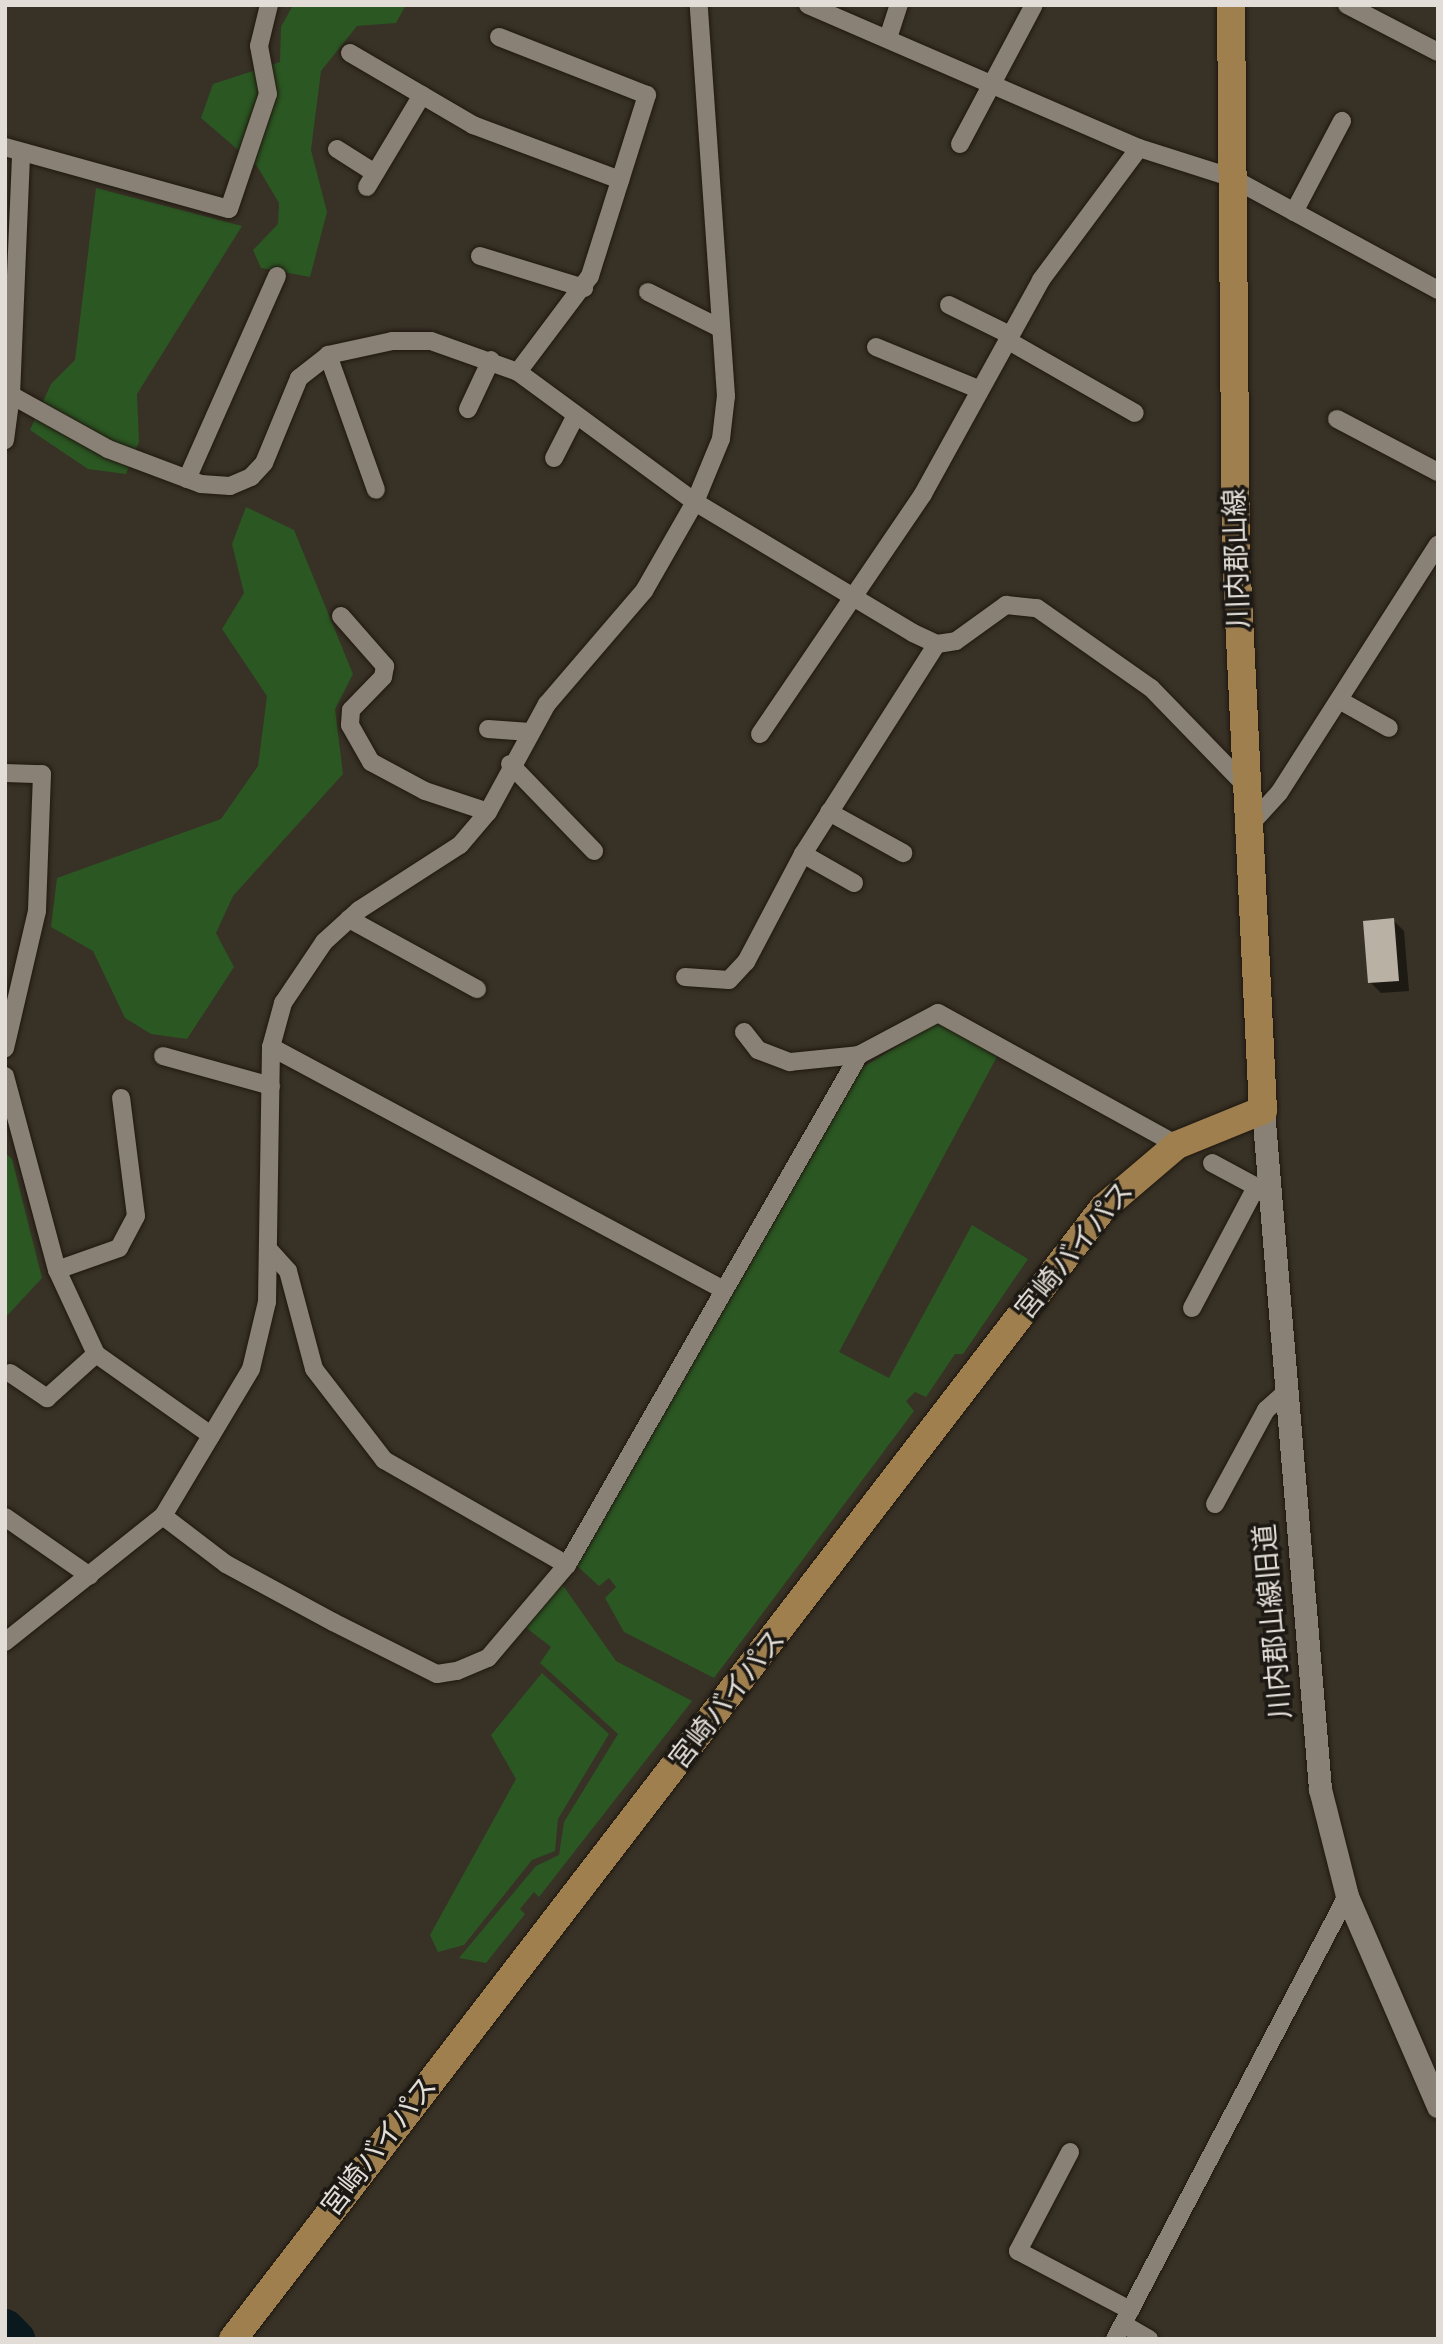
<!DOCTYPE html>
<html>
<head>
<meta charset="utf-8">
<style>
  body { margin:0 }
  #map { position:relative; width:1443px; height:2344px; overflow:hidden; background:#383126; font-family:"Alegreya Sans","Noto Sans JP",sans-serif }
  div>[style] { position:absolute }
  [style*='--x'] { left:calc(var(--x)*1px); top:calc(var(--y)*1px); width:calc(var(--w)*1px); rotate:calc(var(--a)*1deg) }
  .green>* { inset:0; background:#2b5723 }
  .shadow>* { inset:0; background:#0007 }
  .river>* { height:38px; margin:-19px; padding:0 19px; transform-origin:19px; border-radius:19px; background:#0a191e }
  .building>* { inset:0; background:#b9b1a4 }
  .roads { filter:drop-shadow(0 0 2px #1f180f) drop-shadow(0 0 2px #1f180f) }
  .minor>* { height:18px; margin:-9px; padding:0 9px; transform-origin:9px; border-radius:9px; background:#898175 }
  .tertiary>* { height:23px; margin:-11.5px; padding:0 11.5px; transform-origin:11.5px; border-radius:11.5px; background:#898175 }
  .primary>* { height:28px; margin:-14px; padding:0 14px; transform-origin:14px; border-radius:14px; background:#a07f4f }
  span { translate:-50% -50%; white-space:nowrap; text-align:center; line-height:1.15; -webkit-text-stroke:7px #1c1914; paint-order:stroke }
  .street-label { font-size:28px; color:#e2ddd7 }
  .frame { position:absolute; inset:0; border:7px solid #e2ddd7; pointer-events:none }
</style>
</head>
<body>
<div id="map">
  <div class="green">
    <div style="clip-path:polygon(293px 5px,406px 5px,396px 23px,357px 26px,321px 71px,311px 150px,327px 212px,310px 277px,261px 268px,253px 250px,278px 224px,279px 203px,257px 166px,201px 118px,213px 84px,280px 62px,281px 27px)"></div>
    <div style="clip-path:polygon(96px 188px,242px 226px,137px 394px,139px 442px,126px 474px,88px 469px,30px 430px,51px 384px,75px 360px)"></div>
    <div style="clip-path:polygon(246px 507px,294px 530px,353px 674px,335px 709px,343px 774px,233px 896px,216px 933px,234px 967px,187px 1039px,151px 1034px,125px 1018px,93px 951px,51px 927px,57px 878px,221px 819px,258px 766px,267px 696px,222px 629px,244px 593px,232px 544px)"></div>
    <div style="clip-path:polygon(937px 1022px,999px 1053px,839px 1352px,889px 1378px,972px 1225px,1028px 1259px,963px 1354px,955px 1354px,926px 1397px,915px 1392px,906px 1401px,914px 1411px,714px 1678px,624px 1632px,605px 1598px,616px 1587px,609px 1578px,599px 1586px,576px 1565px,855px 1072px)"></div>
    <div style="clip-path:polygon(5px 1153px,12px 1159px,42px 1278px,5px 1318px)"></div>
    <div style="clip-path:polygon(562px 1584px,616px 1661px,692px 1701px,539px 1897px,534px 1892px,520px 1909px,525px 1914px,486px 1963px,459px 1958px,536px 1866px,559px 1855px,564px 1822px,618px 1734px,540px 1663px,551px 1647px,524px 1626px)"></div>
    <div style="clip-path:polygon(542px 1673px,609px 1734px,558px 1819px,555px 1851px,532px 1860px,464px 1945px,438px 1952px,430px 1935px,516px 1779px,491px 1735px)"></div>
  </div>
  <div class="shadow">
    <div style="clip-path:polygon(1393px 920px,1404px 931px,1409px 991px,1381px 993px,1370px 982px)"></div>
  </div>
  <div class="river">
    <div style="--x:5;--y:2328;--w:16;--a:45"></div>
  </div>
  <div class="building">
    <div style="clip-path:polygon(1394px 918px,1399px 981px,1368px 983px,1363px 921px)"></div>
  </div>
  <div class="roads">
    <div class="minor">
      <div style="--x:808;--y:5;--w:361;--a:23.4"></div>
      <div style="--x:1139;--y:148;--w:96;--a:17.7"></div>
      <div style="--x:1230;--y:177;--w:237;--a:28.5"></div>
      <div style="--x:1347;--y:5;--w:102;--a:27.3"></div>
      <div style="--x:889;--y:35;--w:32;--a:-72"></div>
      <div style="--x:499;--y:37;--w:159;--a:21.4"></div>
      <div style="--x:647;--y:95;--w:190;--a:107.5"></div>
      <div style="--x:590;--y:276;--w:120;--a:126.9"></div>
      <div style="--x:350;--y:53;--w:143;--a:30.3"></div>
      <div style="--x:473;--y:125;--w:157;--a:20.5"></div>
      <div style="--x:960;--y:144;--w:157;--a:-62"></div>
      <div style="--x:5;--y:147;--w:232;--a:15.5"></div>
      <div style="--x:229;--y:209;--w:121;--a:-71.3"></div>
      <div style="--x:268;--y:94;--w:49;--a:-100.6"></div>
      <div style="--x:259;--y:46;--w:42;--a:-76.3"></div>
      <div style="--x:337;--y:149;--w:45;--a:32.3"></div>
      <div style="--x:367;--y:187;--w:107;--a:-59.1"></div>
      <div style="--x:1294;--y:212;--w:103;--a:-62.2"></div>
      <div style="--x:480;--y:256;--w:109;--a:17.1"></div>
      <div style="--x:648;--y:292;--w:80;--a:26.6"></div>
      <div style="--x:949;--y:305;--w:68;--a:26.2"></div>
      <div style="--x:1007;--y:340;--w:147;--a:29.7"></div>
      <div style="--x:876;--y:347;--w:110;--a:22.4"></div>
      <div style="--x:328;--y:355;--w:143;--a:70.4"></div>
      <div style="--x:11;--y:395;--w:242;--a:-87.6"></div>
      <div style="--x:468;--y:409;--w:54;--a:-64.9"></div>
      <div style="--x:1337;--y:419;--w:114;--a:27.7"></div>
      <div style="--x:5;--y:440;--w:45;--a:-82.4"></div>
      <div style="--x:11;--y:395;--w:111;--a:29.1"></div>
      <div style="--x:108;--y:449;--w:99;--a:20.6"></div>
      <div style="--x:201;--y:484;--w:29;--a:4"></div>
      <div style="--x:230;--y:486;--w:23;--a:-23"></div>
      <div style="--x:251;--y:477;--w:19;--a:-47"></div>
      <div style="--x:264;--y:463;--w:92;--a:-67.6"></div>
      <div style="--x:299;--y:378;--w:37;--a:-38"></div>
      <div style="--x:328;--y:355;--w:66;--a:-12.3"></div>
      <div style="--x:392;--y:341;--w:39;--a:0"></div>
      <div style="--x:431;--y:341;--w:92;--a:19.6"></div>
      <div style="--x:518;--y:372;--w:220;--a:36.3"></div>
      <div style="--x:695;--y:502;--w:254;--a:31"></div>
      <div style="--x:913;--y:633;--w:26;--a:25"></div>
      <div style="--x:937;--y:644;--w:19;--a:-9"></div>
      <div style="--x:956;--y:641;--w:62;--a:-35.8"></div>
      <div style="--x:1006;--y:605;--w:31;--a:6"></div>
      <div style="--x:1037;--y:608;--w:139;--a:35.1"></div>
      <div style="--x:1151;--y:688;--w:138;--a:45.9"></div>
      <div style="--x:554;--y:458;--w:48;--a:-62.9"></div>
      <div style="--x:187;--y:479;--w:222;--a:-66.1"></div>
      <div style="--x:341;--y:616;--w:67;--a:48.7"></div>
      <div style="--x:385;--y:666;--w:11;--a:100"></div>
      <div style="--x:383;--y:677;--w:46;--a:134.1"></div>
      <div style="--x:351;--y:710;--w:15;--a:94"></div>
      <div style="--x:350;--y:725;--w:43;--a:60.4"></div>
      <div style="--x:371;--y:762;--w:61;--a:28.2"></div>
      <div style="--x:425;--y:791;--w:66;--a:18.4"></div>
      <div style="--x:1339;--y:700;--w:57;--a:29.2"></div>
      <div style="--x:488;--y:729;--w:42;--a:4.1"></div>
      <div style="--x:760;--y:734;--w:290;--a:-55.8"></div>
      <div style="--x:923;--y:494;--w:244;--a:-61.1"></div>
      <div style="--x:1041;--y:280;--w:164;--a:-53.4"></div>
      <div style="--x:510;--y:764;--w:121;--a:46"></div>
      <div style="--x:5;--y:773;--w:37;--a:2"></div>
      <div style="--x:42;--y:774;--w:137;--a:92.1"></div>
      <div style="--x:37;--y:911;--w:141;--a:103.1"></div>
      <div style="--x:829;--y:812;--w:85;--a:29"></div>
      <div style="--x:1247;--y:828;--w:47;--a:-47.6"></div>
      <div style="--x:1279;--y:793;--w:295;--a:-57.4"></div>
      <div style="--x:854;--y:883;--w:59;--a:-150.4"></div>
      <div style="--x:803;--y:854;--w:249;--a:-57.5"></div>
      <div style="--x:349;--y:919;--w:146;--a:28.7"></div>
      <div style="--x:685;--y:977;--w:44;--a:3.9"></div>
      <div style="--x:729;--y:980;--w:25;--a:-47"></div>
      <div style="--x:746;--y:962;--w:122;--a:-62.2"></div>
      <div style="--x:744;--y:1032;--w:23;--a:52"></div>
      <div style="--x:758;--y:1050;--w:34;--a:21"></div>
      <div style="--x:790;--y:1062;--w:69;--a:-5.8"></div>
      <div style="--x:271;--y:1047;--w:510;--a:28.22"></div>
      <div style="--x:163;--y:1056;--w:112;--a:15.5"></div>
      <div style="--x:5;--y:1076;--w:201;--a:75"></div>
      <div style="--x:57;--y:1270;--w:93;--a:65.1"></div>
      <div style="--x:96;--y:1354;--w:141;--a:35.2"></div>
      <div style="--x:1212;--y:1163;--w:61;--a:28.2"></div>
      <div style="--x:270;--y:1251;--w:27;--a:48"></div>
      <div style="--x:288;--y:1271;--w:101;--a:75.1"></div>
      <div style="--x:314;--y:1369;--w:115;--a:52.4"></div>
      <div style="--x:384;--y:1460;--w:211;--a:29.8"></div>
      <div style="--x:57;--y:1270;--w:66;--a:-19.5"></div>
      <div style="--x:119;--y:1248;--w:36;--a:-62"></div>
      <div style="--x:136;--y:1216;--w:119;--a:-97.2"></div>
      <div style="--x:1192;--y:1308;--w:137;--a:-62.1"></div>
      <div style="--x:10;--y:1373;--w:45;--a:34"></div>
      <div style="--x:47;--y:1398;--w:66;--a:-41.9"></div>
      <div style="--x:1215;--y:1504;--w:107;--a:-61.5"></div>
      <div style="--x:1266;--y:1410;--w:24;--a:-42"></div>
      <div style="--x:163;--y:1516;--w:79;--a:37.3"></div>
      <div style="--x:226;--y:1564;--w:122;--a:28.5"></div>
      <div style="--x:333;--y:1622;--w:116;--a:26.6"></div>
      <div style="--x:437;--y:1674;--w:20;--a:-9"></div>
      <div style="--x:457;--y:1671;--w:34;--a:-23"></div>
      <div style="--x:488;--y:1658;--w:122;--a:-49.7"></div>
      <div style="--x:567;--y:1565;--w:588;--a:-60.21"></div>
      <div style="--x:859;--y:1055;--w:89;--a:-28"></div>
      <div style="--x:938;--y:1013;--w:273;--a:28.9"></div>
      <div style="--x:5;--y:1517;--w:103;--a:34.8"></div>
      <div style="--x:5;--y:1642;--w:202;--a:-38.6"></div>
      <div style="--x:163;--y:1516;--w:171;--a:-59.1"></div>
      <div style="--x:251;--y:1369;--w:69;--a:-76.6"></div>
      <div style="--x:267;--y:1302;--w:255;--a:-89.1"></div>
      <div style="--x:271;--y:1047;--w:46;--a:-74.7"></div>
      <div style="--x:283;--y:1003;--w:73;--a:-56.1"></div>
      <div style="--x:324;--y:942;--w:47;--a:-42.4"></div>
      <div style="--x:359;--y:910;--w:120;--a:-32.8"></div>
      <div style="--x:460;--y:845;--w:43;--a:-49.7"></div>
      <div style="--x:488;--y:812;--w:123;--a:-61.4"></div>
      <div style="--x:547;--y:704;--w:149;--a:-49.4"></div>
      <div style="--x:644;--y:591;--w:103;--a:-60.2"></div>
      <div style="--x:695;--y:502;--w:68;--a:-67.6"></div>
      <div style="--x:721;--y:439;--w:43;--a:-83.4"></div>
      <div style="--x:726;--y:396;--w:392;--a:-94"></div>
      <div style="--x:1070;--y:2152;--w:112;--a:117.7"></div>
      <div style="--x:1018;--y:2251;--w:127;--a:27.8"></div>
      <div style="--x:1123;--y:2324;--w:30;--a:30"></div>
      <div style="--x:1115;--y:2339;--w:500;--a:-62.36"></div>
    </div>
    <div class="tertiary">
      <div style="--x:1263;--y:1110;--w:681;--a:85.2"></div>
      <div style="--x:1320;--y:1789;--w:110;--a:75.8"></div>
      <div style="--x:1347;--y:1896;--w:229;--a:66.6"></div>
    </div>
    <div class="primary">
      <div style="--x:233;--y:2339;--w:1427;--a:-52.43"></div>
      <div style="--x:1103;--y:1208;--w:97;--a:-40.4"></div>
      <div style="--x:1177;--y:1145;--w:93;--a:-22.1"></div>
      <div style="--x:1263;--y:1110;--w:555;--a:-92.79"></div>
      <div style="--x:1236;--y:556;--w:551;--a:-90.52"></div>
    </div>
  </div>
  <div class="street-label">
    <span style="left:1238px;top:558px;rotate:-92deg">川内郡山線</span>
    <span style="left:1075px;top:1251px;rotate:-51deg">宮崎バイパス</span>
    <span style="left:1274px;top:1621px;rotate:-95deg">川内郡山線旧道</span>
    <span style="left:728px;top:1700px;rotate:-52deg">宮崎バイパス</span>
    <span style="left:380px;top:2147px;rotate:-52deg">宮崎バイパス</span>
  </div>
  <div class="frame"></div>
</div>
</body>
</html>
